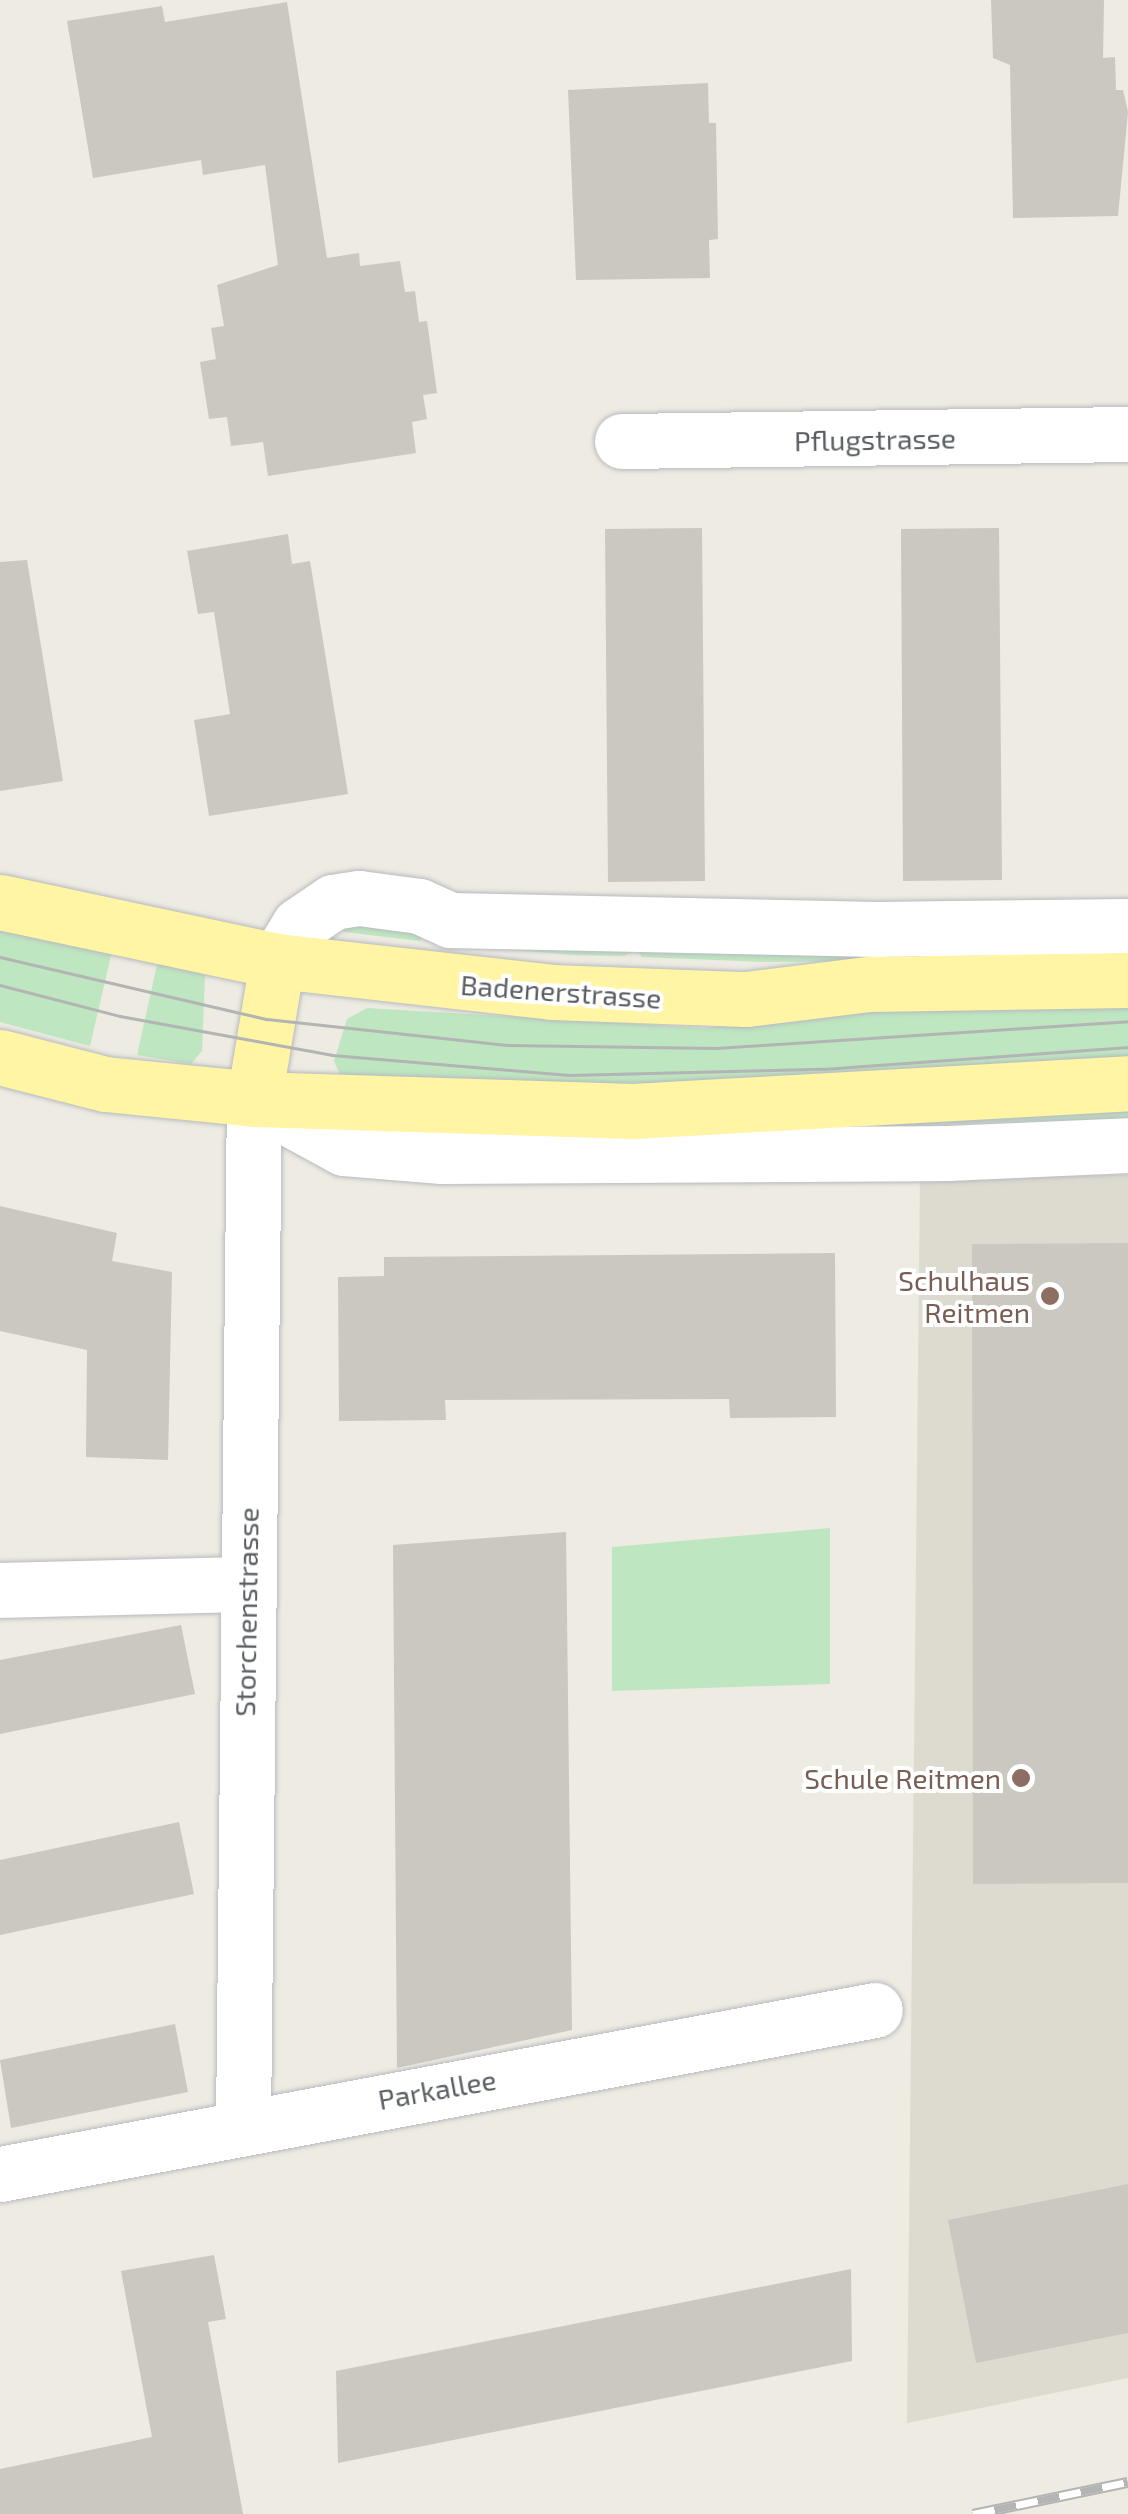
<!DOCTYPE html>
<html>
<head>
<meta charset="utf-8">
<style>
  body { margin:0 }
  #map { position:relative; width:1128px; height:2514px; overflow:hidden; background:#edebe2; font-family:"Exo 2",sans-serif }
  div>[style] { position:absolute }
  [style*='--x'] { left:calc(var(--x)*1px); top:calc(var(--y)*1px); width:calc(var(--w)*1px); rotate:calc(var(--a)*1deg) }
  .education>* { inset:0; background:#dddbd0 }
  .green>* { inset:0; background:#bee6c0 }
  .building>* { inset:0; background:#cac8c1 }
  .roads { filter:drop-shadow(0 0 2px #b7babf) drop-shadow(0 0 2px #b7babf) }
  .minor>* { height:55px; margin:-27.5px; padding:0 27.5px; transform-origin:27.5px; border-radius:27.5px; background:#fff }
  .major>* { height:55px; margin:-27.5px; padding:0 27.5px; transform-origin:27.5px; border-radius:27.5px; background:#fff5a5 }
  .tram>* { height:2.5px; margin:-1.25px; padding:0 1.25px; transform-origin:1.25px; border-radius:1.25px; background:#b3b4b4 }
  .rail>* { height:11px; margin-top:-5.5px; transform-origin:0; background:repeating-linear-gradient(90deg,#fff 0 22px,#b3b4b4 0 44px); box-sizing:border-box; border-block:2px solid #b3b4b4 }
  .dots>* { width:28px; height:28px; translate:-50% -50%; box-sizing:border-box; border:5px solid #fff; border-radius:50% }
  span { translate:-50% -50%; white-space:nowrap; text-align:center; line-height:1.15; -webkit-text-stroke:8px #fff; paint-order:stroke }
  .street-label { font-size:28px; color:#5a5e63 }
  .education-label { font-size:28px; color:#785e54 }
  .right { translate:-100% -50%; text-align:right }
</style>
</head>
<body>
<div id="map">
  <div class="education">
    <div style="clip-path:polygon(1128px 1175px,1128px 2378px,907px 2423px,920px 1178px)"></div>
  </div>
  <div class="green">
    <div style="clip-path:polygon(342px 919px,1128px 959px,764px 962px,642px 957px,637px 950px,624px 956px,574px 955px,478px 947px,426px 934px,420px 941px,344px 932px)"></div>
    <div style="clip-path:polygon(0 923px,113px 947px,90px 1046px,0 1022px)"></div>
    <div style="clip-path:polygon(159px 956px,205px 975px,202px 1051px,191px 1064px,137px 1055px)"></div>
    <div style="clip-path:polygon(1128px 1000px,1128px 1064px,674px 1092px,341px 1077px,334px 1061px,347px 1019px,367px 1008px,704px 1028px,857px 1011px)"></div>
    <div style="clip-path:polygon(1128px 1106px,1128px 1119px,571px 1133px)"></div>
    <div style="clip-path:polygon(830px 1528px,830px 1684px,612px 1691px,612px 1547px)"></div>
  </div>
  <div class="building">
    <div style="clip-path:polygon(991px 0,1104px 0,1103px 58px,1115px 57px,1116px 90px,1123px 90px,1128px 112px,1118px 216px,1013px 218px,1010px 65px,993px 58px)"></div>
    <div style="clip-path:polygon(287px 2px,327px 258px,359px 253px,360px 266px,400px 261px,405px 292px,415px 291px,419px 322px,427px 321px,437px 393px,423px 395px,427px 419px,412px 422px,416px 453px,268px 476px,263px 442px,231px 446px,227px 417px,209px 419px,200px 362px,216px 359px,211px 328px,224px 326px,217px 285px,278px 265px,265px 165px,203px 175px,201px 160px,93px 178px,67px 21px,162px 6px,165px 22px)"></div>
    <div style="clip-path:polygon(708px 83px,709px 123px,716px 123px,718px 239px,709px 240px,710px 278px,576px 280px,568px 90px)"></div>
    <div style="clip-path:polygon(702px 528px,705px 881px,608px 882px,605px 529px)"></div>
    <div style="clip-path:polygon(999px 528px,1002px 880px,903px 881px,901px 529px)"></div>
    <div style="clip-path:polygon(288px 534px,292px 564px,310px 561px,348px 794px,209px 816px,194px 720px,230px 714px,214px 612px,198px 614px,187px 551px)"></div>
    <div style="clip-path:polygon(27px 560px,63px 781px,0 791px,0 562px)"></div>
    <div style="clip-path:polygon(0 1206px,117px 1233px,112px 1261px,172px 1272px,168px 1460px,86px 1457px,87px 1350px,0 1331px)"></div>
    <div style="clip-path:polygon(1128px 1243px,1128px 1883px,973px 1884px,972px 1244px)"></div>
    <div style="clip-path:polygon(835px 1253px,836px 1417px,730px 1418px,729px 1399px,445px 1400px,446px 1420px,339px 1421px,338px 1277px,384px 1276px,384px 1257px)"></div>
    <div style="clip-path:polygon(566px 1532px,572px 2030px,397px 2068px,393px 1545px)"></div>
    <div style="clip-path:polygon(181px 1625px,195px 1694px,0 1734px,0 1660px)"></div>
    <div style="clip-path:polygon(179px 1822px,194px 1894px,0 1935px,0 1860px)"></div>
    <div style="clip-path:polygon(175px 2024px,188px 2092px,11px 2128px,0 2060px)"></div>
    <div style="clip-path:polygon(1128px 2184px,1128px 2333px,976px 2363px,948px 2220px)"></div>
    <div style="clip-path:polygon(214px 2255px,226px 2319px,208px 2322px,243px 2514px,0 2514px,0 2469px,152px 2437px,121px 2271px)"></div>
    <div style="clip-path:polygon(851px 2269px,852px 2361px,338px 2463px,336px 2371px)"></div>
  </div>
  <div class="roads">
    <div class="minor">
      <div style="--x:622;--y:441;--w:506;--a:-0.79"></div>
      <div style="--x:277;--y:961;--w:42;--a:-58.6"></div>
      <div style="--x:299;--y:925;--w:41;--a:-34.1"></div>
      <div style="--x:333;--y:902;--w:26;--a:-9"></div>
      <div style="--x:359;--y:898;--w:61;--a:7.6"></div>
      <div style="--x:419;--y:906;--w:34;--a:24"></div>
      <div style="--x:450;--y:920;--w:427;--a:1.2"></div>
      <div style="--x:877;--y:929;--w:251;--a:-0.7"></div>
      <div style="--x:0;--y:1590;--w:246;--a:-1.4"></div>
      <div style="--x:243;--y:2125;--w:1026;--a:-89.39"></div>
      <div style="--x:254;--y:1099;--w:102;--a:28.6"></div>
      <div style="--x:344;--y:1148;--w:98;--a:4.7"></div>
      <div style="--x:442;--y:1156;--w:506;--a:-0.34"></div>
      <div style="--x:948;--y:1153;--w:180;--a:-2.5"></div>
      <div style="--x:0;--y:2174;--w:890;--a:-10.62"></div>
    </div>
    <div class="major">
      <div style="--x:0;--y:902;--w:283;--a:12"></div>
      <div style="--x:277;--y:961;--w:277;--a:6.4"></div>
      <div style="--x:552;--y:992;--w:194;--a:2.1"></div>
      <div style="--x:746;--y:999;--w:124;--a:-7"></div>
      <div style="--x:869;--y:984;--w:259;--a:-0.9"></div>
      <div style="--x:0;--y:1057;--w:108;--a:14.4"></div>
      <div style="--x:105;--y:1084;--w:150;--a:5.7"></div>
      <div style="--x:254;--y:1099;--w:379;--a:1.8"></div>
      <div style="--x:633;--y:1111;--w:496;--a:-3.2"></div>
      <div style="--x:254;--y:1099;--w:140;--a:-80.5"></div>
    </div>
  </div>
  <div class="tram">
    <div style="--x:0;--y:957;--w:274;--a:13.1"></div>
    <div style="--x:267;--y:1019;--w:241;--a:6.2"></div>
    <div style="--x:507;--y:1045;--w:209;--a:0.8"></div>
    <div style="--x:716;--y:1048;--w:413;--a:-3.7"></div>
    <div style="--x:0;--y:985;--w:124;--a:14.5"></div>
    <div style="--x:120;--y:1016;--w:216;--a:10.4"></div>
    <div style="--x:332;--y:1055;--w:238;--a:4.8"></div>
    <div style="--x:569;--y:1075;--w:254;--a:-1.4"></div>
    <div style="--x:823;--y:1069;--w:306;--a:-4.1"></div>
  </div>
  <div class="rail">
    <div style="--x:973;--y:2514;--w:158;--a:-11.7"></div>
  </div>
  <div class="dots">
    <div style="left:1050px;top:1296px;background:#8d6e63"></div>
    <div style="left:1021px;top:1778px;background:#8d6e63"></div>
  </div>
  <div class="street-label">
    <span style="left:875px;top:439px;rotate:-1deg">Pflugstrasse</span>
    <span style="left:561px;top:991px;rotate:4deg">Badenerstrasse</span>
    <span style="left:246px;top:1612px;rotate:-89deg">Storchenstrasse</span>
    <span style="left:437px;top:2089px;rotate:-10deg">Parkallee</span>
  </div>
  <div class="education-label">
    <span class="right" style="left:1030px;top:1296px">Schulhaus<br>Reitmen</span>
    <span class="right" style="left:1001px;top:1778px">Schule Reitmen</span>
  </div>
</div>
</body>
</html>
